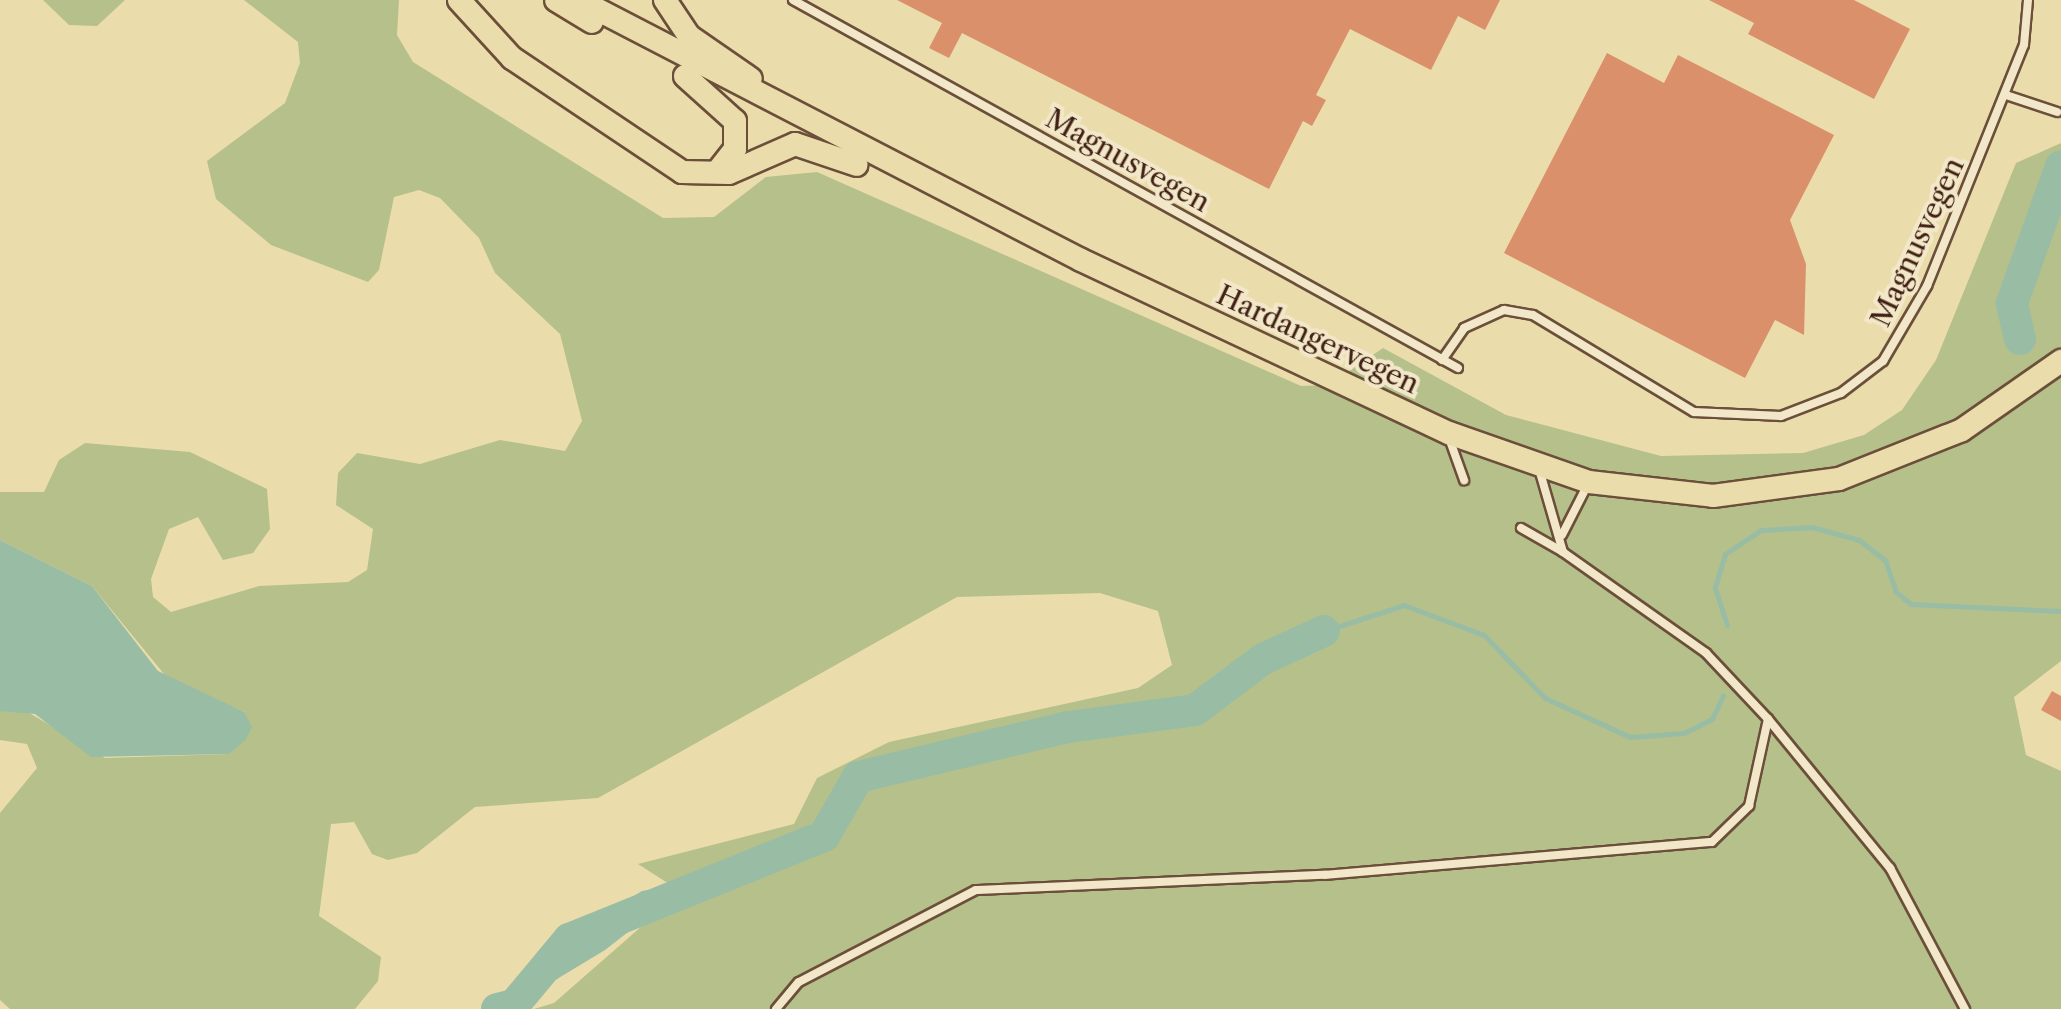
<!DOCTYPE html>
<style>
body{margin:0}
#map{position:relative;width:2061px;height:1009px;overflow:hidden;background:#ebdcac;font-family:"Libre Caslon Text",serif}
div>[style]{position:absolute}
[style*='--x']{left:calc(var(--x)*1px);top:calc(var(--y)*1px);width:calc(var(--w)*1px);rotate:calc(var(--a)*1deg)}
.green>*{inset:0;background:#b6c08a}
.water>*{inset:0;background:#99bca5}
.stream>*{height:5px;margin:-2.5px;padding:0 2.5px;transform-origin:2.5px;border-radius:2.5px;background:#99bca5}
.river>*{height:32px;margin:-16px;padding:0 16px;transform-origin:16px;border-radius:16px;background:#99bca5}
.building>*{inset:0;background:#da916b}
.roads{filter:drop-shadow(2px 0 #6b4f3a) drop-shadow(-2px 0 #6b4f3a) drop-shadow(0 2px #6b4f3a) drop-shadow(0 -2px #6b4f3a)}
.service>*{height:8px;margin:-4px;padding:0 4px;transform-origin:4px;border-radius:4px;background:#f2e8c9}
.primary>*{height:22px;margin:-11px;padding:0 11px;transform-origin:11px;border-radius:11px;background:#ebdcac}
span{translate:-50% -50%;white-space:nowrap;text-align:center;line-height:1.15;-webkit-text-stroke:8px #f2e8c9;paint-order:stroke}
.street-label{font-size:28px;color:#402014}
</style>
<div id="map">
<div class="green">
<div style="clip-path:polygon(43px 0,125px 0,97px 26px,69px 25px)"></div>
<div style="clip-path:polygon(244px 0,399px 0,397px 35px,413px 62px,663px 218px,714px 217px,766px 177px,817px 172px,1301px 386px,1329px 385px,1383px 348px,1506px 415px,1661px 456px,1803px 453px,1864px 435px,1902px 410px,1936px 360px,2016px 163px,2061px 143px,2061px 661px,2014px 697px,2026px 755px,2061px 771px,2061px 1009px,534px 1009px,554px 1003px,690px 884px,666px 882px,638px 864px,794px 824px,817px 778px,889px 742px,1138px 688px,1172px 665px,1158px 611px,1100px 593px,957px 597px,598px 798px,475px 807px,417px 853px,388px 860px,372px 854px,354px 822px,331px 824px,319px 916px,381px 957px,378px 981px,355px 1009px,10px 1009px,0 1000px,0 813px,37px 768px,27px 744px,0 740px,0 711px,21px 708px,105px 758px,229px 754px,244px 712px,168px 679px,92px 586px,0 540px,0 492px,44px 492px,59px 460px,85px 443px,190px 452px,267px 489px,270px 529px,253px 553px,223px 560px,198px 517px,169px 529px,151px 579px,153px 597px,171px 612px,259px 586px,348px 582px,367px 570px,373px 529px,336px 505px,338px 473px,357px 453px,420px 464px,500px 440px,565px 451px,582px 421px,560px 334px,495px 273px,479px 238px,440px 198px,419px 190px,394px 197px,379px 270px,368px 282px,271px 245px,216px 199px,207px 161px,285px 103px,300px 63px,298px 42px)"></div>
</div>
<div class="water">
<div style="clip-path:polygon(0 540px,92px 586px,158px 671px,244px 712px,252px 727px,246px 739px,229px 754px,91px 757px,35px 714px,0 711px)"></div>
<div style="clip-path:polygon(691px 883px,605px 950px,514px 1005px,547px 962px,611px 910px,642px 891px)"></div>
</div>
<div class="stream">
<div style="--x:1727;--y:625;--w:40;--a:-108"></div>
<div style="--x:1715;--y:587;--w:34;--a:-73"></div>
<div style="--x:1725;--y:554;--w:43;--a:-33.7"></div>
<div style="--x:1761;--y:530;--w:51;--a:-3.4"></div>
<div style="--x:1812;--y:527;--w:49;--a:15.5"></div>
<div style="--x:1859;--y:540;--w:33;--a:38"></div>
<div style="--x:1885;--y:560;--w:34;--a:71"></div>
<div style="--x:1896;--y:592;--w:19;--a:39"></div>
<div style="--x:1911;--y:604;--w:150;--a:2.7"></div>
<div style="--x:1324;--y:631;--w:84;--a:-18"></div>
<div style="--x:1404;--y:605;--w:85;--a:20.6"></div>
<div style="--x:1484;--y:635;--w:88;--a:45.9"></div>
<div style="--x:1545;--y:698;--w:94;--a:24.6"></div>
<div style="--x:1630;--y:737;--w:54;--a:-4.2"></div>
<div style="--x:1684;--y:733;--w:31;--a:-27"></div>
<div style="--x:1712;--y:719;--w:26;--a:-65"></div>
</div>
<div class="river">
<div style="--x:2020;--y:339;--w:37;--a:-103"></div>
<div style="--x:2012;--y:303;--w:145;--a:-70.3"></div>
<div style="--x:497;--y:1009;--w:17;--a:-13"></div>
<div style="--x:514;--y:1005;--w:86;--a:-50.2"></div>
<div style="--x:569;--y:939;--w:275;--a:-22"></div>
<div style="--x:824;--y:836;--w:68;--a:-60"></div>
<div style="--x:858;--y:777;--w:216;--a:-13.4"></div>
<div style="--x:1068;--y:727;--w:128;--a:-7.6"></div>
<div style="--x:1195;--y:710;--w:85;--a:-36.9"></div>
<div style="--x:1263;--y:659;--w:67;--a:-24.7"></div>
</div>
<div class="building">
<div style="clip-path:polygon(897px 0,1500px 0,1485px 30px,1458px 16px,1431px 70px,1350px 29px,1316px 95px,1326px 100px,1312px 126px,1303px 121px,1269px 189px,962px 33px,949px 58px,929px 48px,942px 23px)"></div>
<div style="clip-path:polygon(1709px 0,1854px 0,1910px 29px,1874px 99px,1748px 34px,1754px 23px)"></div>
<div style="clip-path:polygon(1607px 53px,1664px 83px,1678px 55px,1834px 135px,1790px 220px,1806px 264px,1804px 335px,1775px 320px,1745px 378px,1504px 253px)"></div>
<div style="clip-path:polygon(2052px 691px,2061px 696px,2061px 721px,2041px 710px)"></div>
</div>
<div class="roads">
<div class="service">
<div style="--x:793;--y:0;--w:760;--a:28.96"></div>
<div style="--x:2006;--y:95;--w:54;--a:18.4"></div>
<div style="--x:1442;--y:360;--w:39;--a:-55"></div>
<div style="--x:1464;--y:328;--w:44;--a:-24.2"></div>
<div style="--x:1504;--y:310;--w:29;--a:10"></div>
<div style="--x:1533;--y:315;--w:188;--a:31.1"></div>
<div style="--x:1694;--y:412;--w:87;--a:2.6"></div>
<div style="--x:1781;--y:416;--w:64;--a:-21"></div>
<div style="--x:1841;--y:393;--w:53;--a:-37.3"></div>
<div style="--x:1883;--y:361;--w:87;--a:-59.6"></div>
<div style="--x:1927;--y:286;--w:260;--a:-68.1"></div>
<div style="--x:2024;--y:45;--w:45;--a:-84.9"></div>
<div style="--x:1449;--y:438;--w:45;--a:70.3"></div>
<div style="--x:1521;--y:528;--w:48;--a:29.7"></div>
<div style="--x:1563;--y:552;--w:86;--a:-106.1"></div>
<div style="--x:1562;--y:535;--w:55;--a:-63"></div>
<div style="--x:1768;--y:719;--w:193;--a:50.7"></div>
<div style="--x:1890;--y:868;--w:160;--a:62"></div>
<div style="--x:776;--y:1009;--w:35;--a:-50"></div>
<div style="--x:799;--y:982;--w:199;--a:-27.5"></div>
<div style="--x:976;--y:890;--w:349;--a:-2.5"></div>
<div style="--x:1325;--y:875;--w:388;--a:-4.9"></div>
<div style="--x:1712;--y:842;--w:52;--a:-44.2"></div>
<div style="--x:1749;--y:806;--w:89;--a:-77.7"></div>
<div style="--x:1768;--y:719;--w:91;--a:-133.2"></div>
<div style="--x:1706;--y:653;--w:175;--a:-144.8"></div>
</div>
<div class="primary">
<div style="--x:459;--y:0;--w:79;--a:47.6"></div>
<div style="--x:512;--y:58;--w:205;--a:33.8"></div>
<div style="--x:682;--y:172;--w:47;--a:1.2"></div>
<div style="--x:729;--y:173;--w:72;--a:-23.7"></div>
<div style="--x:795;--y:144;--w:65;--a:18.7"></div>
<div style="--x:556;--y:0;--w:42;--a:31.4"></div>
<div style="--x:579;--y:0;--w:565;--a:27.38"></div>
<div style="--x:1081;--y:260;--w:407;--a:25.2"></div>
<div style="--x:1449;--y:433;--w:148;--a:19.3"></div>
<div style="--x:1589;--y:482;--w:125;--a:6.4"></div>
<div style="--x:1713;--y:496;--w:127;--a:-7.7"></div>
<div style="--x:1839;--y:479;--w:132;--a:-21.7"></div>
<div style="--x:1962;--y:430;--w:121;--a:-34.9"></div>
<div style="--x:665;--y:0;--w:43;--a:56.3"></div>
<div style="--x:689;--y:36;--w:75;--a:34.7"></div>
<div style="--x:685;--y:76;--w:67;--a:42"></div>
<div style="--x:735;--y:121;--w:28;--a:90"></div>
<div style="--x:735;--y:149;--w:29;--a:128"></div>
</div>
</div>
<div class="street-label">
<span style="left:1128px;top:160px;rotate:29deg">Magnusvegen</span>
<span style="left:1917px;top:242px;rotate:-65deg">Magnusvegen</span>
<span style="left:1318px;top:339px;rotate:25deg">Hardangervegen</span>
</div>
</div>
